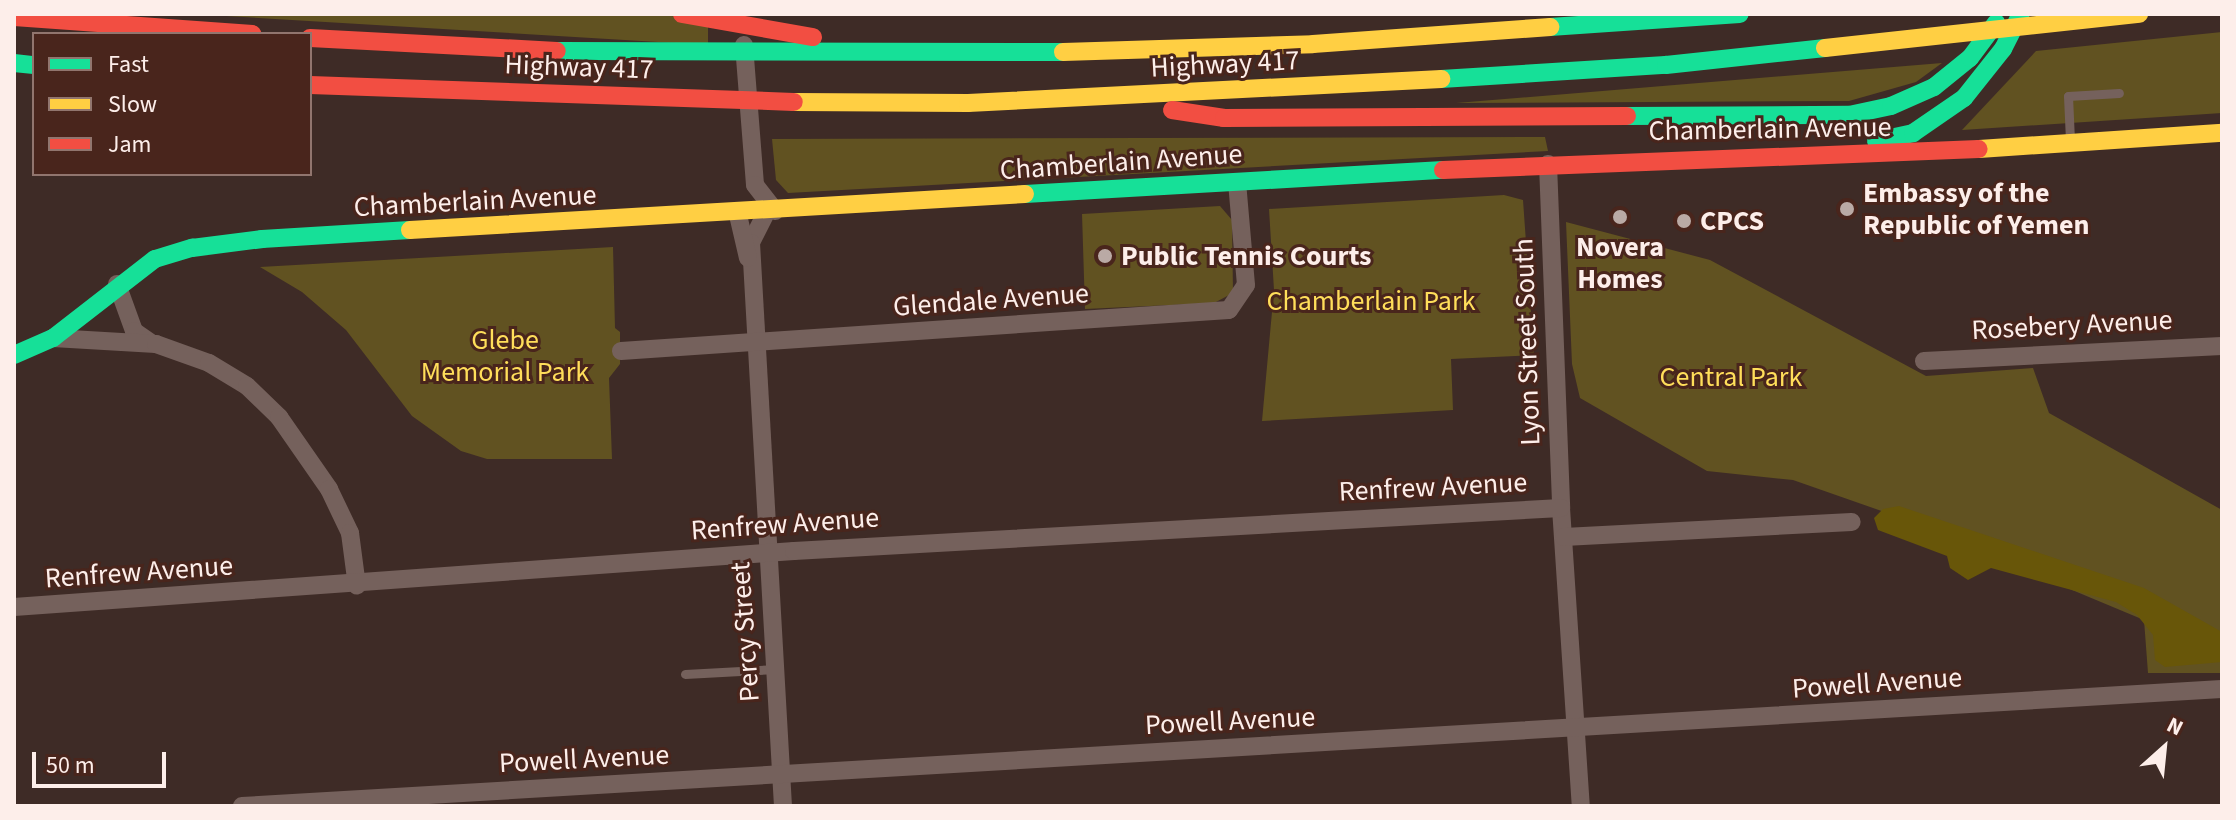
<!DOCTYPE html>
<style>
body{margin:0}
#map{position:relative;width:2236px;height:820px;overflow:hidden;background:#3e2b26;font-family:"Source Sans 3",sans-serif}
div>[style]{position:absolute}
[style*='--x']{left:calc(var(--x)*1px);top:calc(var(--y)*1px);width:calc(var(--w)*1px);rotate:calc(var(--a)*1deg)}
.green>*{inset:0;background:#615221}
.forest>*{inset:0;background:#685609}
.lane>*{height:9px;margin:-4.5px;padding:0 4.5px;transform-origin:4.5px;border-radius:4.5px;background:#75615c}
.street>*{height:18px;margin:-9px;padding:0 9px;transform-origin:9px;border-radius:9px;background:#75615c}
.fast>*{height:18px;margin:-9px;padding:0 9px;transform-origin:9px;border-radius:9px;background:#16e098}
.slow>*{height:18px;margin:-9px;padding:0 9px;transform-origin:9px;border-radius:9px;background:#ffcf43}
.jam>*{height:18px;margin:-9px;padding:0 9px;transform-origin:9px;border-radius:9px;background:#f24e42}
.dots>*{width:22px;height:22px;translate:-50% -50%;box-sizing:border-box;border:4px solid #49251c;border-radius:50%}
span{translate:-50% -50%;white-space:nowrap;text-align:center;line-height:1.15;-webkit-text-stroke:6px #49251c;paint-order:stroke}
.street-label{font-size:28px;color:#fdeeea}
.poi-label{font-size:28px;color:#fdeeea;font-weight:700}
.left{translate:0 -50%;text-align:left}
.park-label{font-size:28px;color:#ffde5a}
.frame{position:absolute;inset:0;border:16px solid #fdeeea;pointer-events:none}
.legend{position:absolute;left:32px;top:32px;width:280px;height:144px;box-sizing:border-box;background:#49251c;border:2px solid #91756e;margin:0;padding:10px 14px;list-style:none;font-size:24px;color:#fdeeea}
.legend li{display:flex;align-items:center;gap:16px;height:40px}
.legend b{width:40px;border:2px solid #91756e}
.north{position:absolute;left:2124px;top:708px;width:80px;height:80px;-webkit-text-stroke:6px #49251c;paint-order:stroke;rotate:27deg;font-size:22px;font-weight:700;line-height:32px;text-align:center;color:#fdeeea}
.north::after{content:'';display:block;margin:auto;width:28px;height:36px;background:#fdeeea;clip-path:polygon(50% 0,100% 100%,50% 72%,0 100%)}
.scale{position:absolute;left:32px;top:752px;width:134px;height:36px;box-sizing:border-box;border:4px solid #fdeeea;border-top:0;padding-left:10px;font-size:24px;line-height:28px;white-space:nowrap;color:#fdeeea;-webkit-text-stroke:6px #49251c;paint-order:stroke}
</style>
<div id="map">
<div class="green">
<div style="clip-path:polygon(192px 14px,665px 14px,708px 25px,708px 45px)"></div>
<div style="clip-path:polygon(2222px 32px,2222px 113px,1962px 130px,2036px 51px)"></div>
<div style="clip-path:polygon(1942px 63px,1916px 82px,1849px 101px,1456px 103px)"></div>
<div style="clip-path:polygon(1545px 137px,1548px 151px,788px 193px,776px 180px,772px 139px)"></div>
<div style="clip-path:polygon(1504px 195px,1523px 200px,1534px 355px,1451px 359px,1453px 410px,1262px 421px,1274px 290px,1269px 209px)"></div>
<div style="clip-path:polygon(1220px 206px,1232px 220px,1233px 293px,1214px 303px,1085px 309px,1082px 214px)"></div>
<div style="clip-path:polygon(1566px 222px,1710px 260px,1926px 376px,2033px 368px,2049px 413px,2222px 510px,2222px 673px,2148px 673px,2144px 620px,1893px 515px,1793px 480px,1707px 471px,1580px 398px,1572px 364px)"></div>
<div style="clip-path:polygon(613px 247px,615px 328px,620px 332px,620px 364px,609px 378px,612px 459px,487px 459px,461px 451px,412px 416px,346px 330px,302px 292px,260px 267px)"></div>
</div>
<div class="forest">
<div style="clip-path:polygon(1899px 506px,2144px 588px,2222px 632px,2222px 662px,2165px 667px,2155px 660px,2153px 635px,2137px 615px,2116px 602px,1991px 568px,1968px 580px,1950px 568px,1947px 556px,1878px 530px,1874px 518px,1883px 509px)"></div>
</div>
<div class="lane">
<div style="--x:2070;--y:140;--w:44;--a:-92.6"></div>
<div style="--x:2068;--y:96;--w:51;--a:-3.4"></div>
<div style="--x:685;--y:674;--w:92;--a:-3.1"></div>
</div>
<div class="street">
<div style="--x:744;--y:45;--w:140;--a:85.5"></div>
<div style="--x:755;--y:185;--w:33;--a:52"></div>
<div style="--x:1548;--y:164;--w:344;--a:87.8"></div>
<div style="--x:1561;--y:508;--w:299;--a:86.2"></div>
<div style="--x:766;--y:213;--w:34;--a:117"></div>
<div style="--x:751;--y:243;--w:564;--a:86.75"></div>
<div style="--x:738;--y:215;--w:44;--a:76.9"></div>
<div style="--x:117;--y:284;--w:50;--a:70.1"></div>
<div style="--x:134;--y:331;--w:19;--a:35"></div>
<div style="--x:53;--y:338;--w:103;--a:3.3"></div>
<div style="--x:156;--y:344;--w:56;--a:19.7"></div>
<div style="--x:209;--y:363;--w:44;--a:31.2"></div>
<div style="--x:247;--y:386;--w:45;--a:44.1"></div>
<div style="--x:279;--y:417;--w:88;--a:55.2"></div>
<div style="--x:329;--y:489;--w:49;--a:64.5"></div>
<div style="--x:350;--y:533;--w:53;--a:82.5"></div>
<div style="--x:621;--y:351;--w:609;--a:-3.86"></div>
<div style="--x:1229;--y:310;--w:30;--a:-56"></div>
<div style="--x:1246;--y:285;--w:103;--a:-95"></div>
<div style="--x:1924;--y:361;--w:298;--a:-2.9"></div>
<div style="--x:1564;--y:537;--w:288;--a:-3"></div>
<div style="--x:14;--y:607;--w:782;--a:-4.11"></div>
<div style="--x:794;--y:551;--w:768;--a:-3.21"></div>
<div style="--x:242;--y:806;--w:1983;--a:-3.38"></div>
</div>
<div class="fast">
<div style="--x:1550;--y:27;--w:190;--a:-3.9"></div>
<div style="--x:557;--y:51;--w:506;--a:0.11"></div>
<div style="--x:14;--y:63;--w:20;--a:6"></div>
<div style="--x:1441;--y:79;--w:225;--a:-3.6"></div>
<div style="--x:1666;--y:65;--w:160;--a:-6.1"></div>
<div style="--x:1627;--y:116;--w:222;--a:-0.3"></div>
<div style="--x:1849;--y:115;--w:43;--a:-12.1"></div>
<div style="--x:1891;--y:106;--w:47;--a:-23.8"></div>
<div style="--x:1934;--y:87;--w:46;--a:-38.9"></div>
<div style="--x:1970;--y:58;--w:44;--a:-53.4"></div>
<div style="--x:1876;--y:141;--w:38;--a:-12"></div>
<div style="--x:1913;--y:133;--w:62;--a:-34.5"></div>
<div style="--x:1964;--y:98;--w:63;--a:-51.5"></div>
<div style="--x:2003;--y:49;--w:39;--a:-63"></div>
<div style="--x:1025;--y:194;--w:419;--a:-3.3"></div>
<div style="--x:14;--y:355;--w:43;--a:-23.6"></div>
<div style="--x:53;--y:338;--w:129;--a:-37.8"></div>
<div style="--x:155;--y:259;--w:39;--a:-17"></div>
<div style="--x:192;--y:248;--w:71;--a:-7.3"></div>
<div style="--x:262;--y:239;--w:148;--a:-3.5"></div>
</div>
<div class="slow">
<div style="--x:1825;--y:48;--w:316;--a:-6.2"></div>
<div style="--x:1063;--y:52;--w:250;--a:-1.8"></div>
<div style="--x:1313;--y:44;--w:238;--a:-4.1"></div>
<div style="--x:794;--y:102;--w:174;--a:0.3"></div>
<div style="--x:968;--y:103;--w:474;--a:-2.9"></div>
<div style="--x:1979;--y:149;--w:244;--a:-3.8"></div>
<div style="--x:410;--y:230;--w:616;--a:-3.35"></div>
</div>
<div class="jam">
<div style="--x:682;--y:14;--w:133;--a:10"></div>
<div style="--x:14;--y:17;--w:239;--a:4.1"></div>
<div style="--x:310;--y:38;--w:247;--a:3"></div>
<div style="--x:310;--y:85;--w:484;--a:2"></div>
<div style="--x:1172;--y:110;--w:53;--a:8.7"></div>
<div style="--x:1224;--y:118;--w:403;--a:-0.3"></div>
<div style="--x:1443;--y:170;--w:536;--a:-2.24"></div>
</div>
<div class="dots">
<div style="left:1847px;top:209px;background:#baaaa5"></div>
<div style="left:1620px;top:217px;background:#baaaa5"></div>
<div style="left:1684px;top:221px;background:#baaaa5"></div>
<div style="left:1105px;top:256px;background:#baaaa5"></div>
</div>
<div class="street-label">
<span style="left:1225px;top:64px;rotate:-3deg">Highway 417</span>
<span style="left:579px;top:67px;rotate:2deg">Highway 417</span>
<span style="left:1770px;top:129px;rotate:-1deg">Chamberlain Avenue</span>
<span style="left:1121px;top:162px;rotate:-4deg">Chamberlain Avenue</span>
<span style="left:475px;top:201px;rotate:-3deg">Chamberlain Avenue</span>
<span style="left:991px;top:300px;rotate:-4deg">Glendale Avenue</span>
<span style="left:2072px;top:325px;rotate:-3deg">Rosebery Avenue</span>
<span style="left:1527px;top:342px;rotate:-92deg">Lyon Street South</span>
<span style="left:1433px;top:487px;rotate:-3deg">Renfrew Avenue</span>
<span style="left:785px;top:524px;rotate:-4deg">Renfrew Avenue</span>
<span style="left:139px;top:572px;rotate:-4deg">Renfrew Avenue</span>
<span style="left:745px;top:632px;rotate:-94deg">Percy Street</span>
<span style="left:1877px;top:683px;rotate:-4deg">Powell Avenue</span>
<span style="left:1230px;top:721px;rotate:-3deg">Powell Avenue</span>
<span style="left:584px;top:759px;rotate:-3deg">Powell Avenue</span>
</div>
<div class="poi-label">
<span class="left" style="left:1863px;top:209px">Embassy of the<br>Republic of Yemen</span>
<span class="left" style="left:1700px;top:221px">CPCS</span>
<span style="left:1620px;top:263px">Novera<br>Homes</span>
<span class="left" style="left:1121px;top:256px">Public Tennis Courts</span>
</div>
<div class="park-label">
<span style="left:1371px;top:301px">Chamberlain Park</span>
<span style="left:505px;top:356px">Glebe<br>Memorial Park</span>
<span style="left:1731px;top:377px">Central Park</span>
</div>
<div class="frame"></div>
<ul class="legend">
<li><b style="height:10px;background:#16e098"></b>Fast</li>
<li><b style="height:10px;background:#ffcf43"></b>Slow</li>
<li><b style="height:10px;background:#f24e42"></b>Jam</li>
</ul>
<div class="north">N</div>
<div class="scale">50 m</div>
</div>
